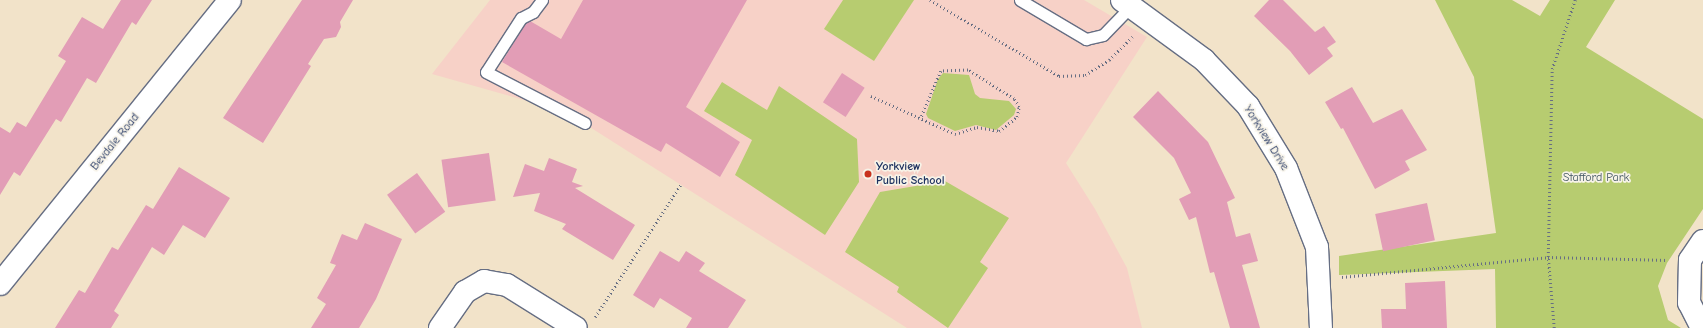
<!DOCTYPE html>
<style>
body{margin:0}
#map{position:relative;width:1703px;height:328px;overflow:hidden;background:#f2e3c9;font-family:"Comic Neue",sans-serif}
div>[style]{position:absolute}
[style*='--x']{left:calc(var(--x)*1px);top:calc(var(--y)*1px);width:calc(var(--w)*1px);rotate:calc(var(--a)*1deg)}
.built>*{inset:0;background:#f7d1c7}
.green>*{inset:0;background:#b7cc70}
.building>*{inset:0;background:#e29db6;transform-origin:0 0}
.path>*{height:2.5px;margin-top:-1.25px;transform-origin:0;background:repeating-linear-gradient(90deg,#666e83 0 1px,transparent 0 4px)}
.roads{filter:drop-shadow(1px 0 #666e83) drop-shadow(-1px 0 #666e83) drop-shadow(0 1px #666e83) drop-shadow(0 -1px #666e83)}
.lane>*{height:11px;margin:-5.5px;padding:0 5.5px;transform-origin:5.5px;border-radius:5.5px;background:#fff}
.street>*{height:22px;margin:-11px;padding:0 11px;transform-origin:11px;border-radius:11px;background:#fff}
.dots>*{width:11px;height:11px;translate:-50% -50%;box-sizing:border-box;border:2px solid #f7f3e8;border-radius:50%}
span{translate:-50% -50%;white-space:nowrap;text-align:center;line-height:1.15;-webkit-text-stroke:3.5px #f7f3e8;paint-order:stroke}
.street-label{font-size:12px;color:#1b2f5e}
.poi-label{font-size:12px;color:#1b2f5e;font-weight:700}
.left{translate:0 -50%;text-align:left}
.park-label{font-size:12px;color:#425662}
</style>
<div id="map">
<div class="built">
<div style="clip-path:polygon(490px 0,1084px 0,1147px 37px,1066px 163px,1095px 209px,1127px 268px,1142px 328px,907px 328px,566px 112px,432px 74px)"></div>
</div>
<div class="green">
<div style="clip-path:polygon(843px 0,914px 0,874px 61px,824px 29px)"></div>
<div style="clip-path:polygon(1435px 0,1512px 0,1540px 16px,1550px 0,1615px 0,1586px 47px,1703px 119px,1703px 209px,1667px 263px,1658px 286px,1668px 320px,1681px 328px,1496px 328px,1495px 269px,1339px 275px,1339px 256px,1496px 233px,1474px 77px)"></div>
<div style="clip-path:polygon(943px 73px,969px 75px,975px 94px,980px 98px,1009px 101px,1016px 109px,1014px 115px,996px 130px,976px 125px,955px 131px,928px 118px,926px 114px,938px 79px)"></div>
<div style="clip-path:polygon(722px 82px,767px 110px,779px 86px,857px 139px,859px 182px,825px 235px,735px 175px,752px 140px,704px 111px)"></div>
<div style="clip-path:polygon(945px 181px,1009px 218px,980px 262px,988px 268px,948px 328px,897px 292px,899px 287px,845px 252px,880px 192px)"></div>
</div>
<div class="building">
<div style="clip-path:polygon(121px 0,152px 0,136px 25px,132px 22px,96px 83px,87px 78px,61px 122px,56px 119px,20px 176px,14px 172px,0 195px,0 127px,10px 133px,17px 122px,26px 127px,66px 61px,58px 56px,82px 17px,103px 29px)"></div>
<div style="clip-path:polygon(302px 0,353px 0,340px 22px,341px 27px,336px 37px,324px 39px,308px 64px,311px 66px,263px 143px,223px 118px)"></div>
<div style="clip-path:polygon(583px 0,747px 0,686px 107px,740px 142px,720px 177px,666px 143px,661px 152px,502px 62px,526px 23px,530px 21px,561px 39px)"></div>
<div style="clip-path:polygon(1269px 0,1283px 0,1315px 32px,1324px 26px,1336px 42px,1327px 48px,1333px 56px,1309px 75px,1290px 51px,1254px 16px)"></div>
<div style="left:842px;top:73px;width:27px;height:35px;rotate:33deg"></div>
<div style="clip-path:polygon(1352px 87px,1373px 123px,1402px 109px,1427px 150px,1405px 161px,1410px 170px,1375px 189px,1343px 128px,1341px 129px,1325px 102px)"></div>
<div style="clip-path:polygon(1158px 91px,1208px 142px,1235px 198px,1227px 202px,1236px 237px,1250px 233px,1258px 261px,1242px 265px,1260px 328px,1230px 328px,1214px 272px,1210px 273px,1196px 217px,1189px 220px,1179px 199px,1191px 193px,1174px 158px,1133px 117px)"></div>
<div style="left:489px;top:153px;width:48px;height:48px;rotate:82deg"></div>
<div style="clip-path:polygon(549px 158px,577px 169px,572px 182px,583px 186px,575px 188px,635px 225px,613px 260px,562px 229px,566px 224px,534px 211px,540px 193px,513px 197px,525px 164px,544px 171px)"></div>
<div style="clip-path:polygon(179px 167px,230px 198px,205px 238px,183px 225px,164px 255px,152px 247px,114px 311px,119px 315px,111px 328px,55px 328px,79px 290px,85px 293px,112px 247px,118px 250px,146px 205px,153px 209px)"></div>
<div style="left:417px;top:173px;width:48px;height:37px;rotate:54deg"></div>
<div style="left:1427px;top:203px;width:38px;height:53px;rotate:78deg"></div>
<div style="clip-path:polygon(365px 223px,402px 239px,376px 299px,359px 328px,311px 328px,326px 304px,317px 298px,336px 265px,330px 263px,341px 236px,342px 234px,357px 240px)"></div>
<div style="clip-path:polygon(660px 251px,679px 262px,686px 251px,705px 263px,699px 271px,746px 300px,728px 328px,686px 328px,692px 318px,660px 298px,654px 308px,633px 295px)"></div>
<div style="clip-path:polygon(1445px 281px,1447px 328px,1382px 328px,1381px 309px,1406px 309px,1405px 283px)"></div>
</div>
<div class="path">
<div style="--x:930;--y:0;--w:150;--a:30.5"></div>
<div style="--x:1059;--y:76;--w:26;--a:-2"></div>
<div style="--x:1085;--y:75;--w:28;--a:-32"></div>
<div style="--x:1109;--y:60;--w:33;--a:-45"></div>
<div style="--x:871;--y:96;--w:92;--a:24.3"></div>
<div style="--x:955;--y:134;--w:23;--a:-18"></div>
<div style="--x:977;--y:127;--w:22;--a:10"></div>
<div style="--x:999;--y:131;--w:23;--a:-38"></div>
<div style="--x:1017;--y:117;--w:10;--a:-79"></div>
<div style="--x:1019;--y:107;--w:9;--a:-122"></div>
<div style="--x:1014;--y:99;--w:54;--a:-147.8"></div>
<div style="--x:968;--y:70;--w:27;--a:178"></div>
<div style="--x:941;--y:71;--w:51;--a:113.1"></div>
<div style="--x:1342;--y:277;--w:207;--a:-5.5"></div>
<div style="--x:1548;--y:257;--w:120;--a:1.4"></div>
<div style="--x:595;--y:317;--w:158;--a:-57.1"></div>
<div style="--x:1554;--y:328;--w:71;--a:-94.8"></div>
<div style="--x:1548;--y:257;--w:188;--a:-88.8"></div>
<div style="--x:1552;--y:69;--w:73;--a:-71.6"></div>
</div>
<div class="roads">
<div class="lane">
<div style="--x:542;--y:0;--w:15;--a:127"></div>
<div style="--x:533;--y:12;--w:13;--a:153"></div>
<div style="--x:521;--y:18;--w:64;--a:122.9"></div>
<div style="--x:486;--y:72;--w:111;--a:27.3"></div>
<div style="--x:1020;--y:0;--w:77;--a:30.6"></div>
<div style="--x:1086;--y:39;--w:17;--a:-13"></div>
<div style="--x:1103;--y:35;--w:40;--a:-46"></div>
</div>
<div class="street">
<div style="--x:1122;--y:0;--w:102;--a:36.2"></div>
<div style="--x:1204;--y:60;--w:64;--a:46.3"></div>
<div style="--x:1248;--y:106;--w:73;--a:58.5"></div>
<div style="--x:1286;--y:168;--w:85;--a:68.6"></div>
<div style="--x:1317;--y:247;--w:81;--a:87.2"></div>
<div style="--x:0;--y:284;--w:365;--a:-51"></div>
<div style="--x:440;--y:328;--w:44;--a:-55.2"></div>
<div style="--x:465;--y:292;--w:22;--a:-30"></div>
<div style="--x:484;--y:281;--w:23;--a:10"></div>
<div style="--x:507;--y:285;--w:81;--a:31.9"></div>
<div style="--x:1702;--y:328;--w:28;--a:-117"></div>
<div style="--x:1689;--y:303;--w:43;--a:-88.7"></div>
<div style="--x:1690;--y:260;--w:23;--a:-56"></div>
</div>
</div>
<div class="dots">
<div style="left:868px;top:174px;background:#c8321e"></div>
</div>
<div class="street-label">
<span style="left:1266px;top:138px;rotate:58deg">Yorkview Drive</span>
<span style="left:115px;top:142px;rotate:-51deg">Bevdale Road</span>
</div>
<div class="poi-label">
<span class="left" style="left:876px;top:174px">Yorkview<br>Public School</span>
</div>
<div class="park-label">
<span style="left:1596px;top:178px">Stafford Park</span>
</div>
</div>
